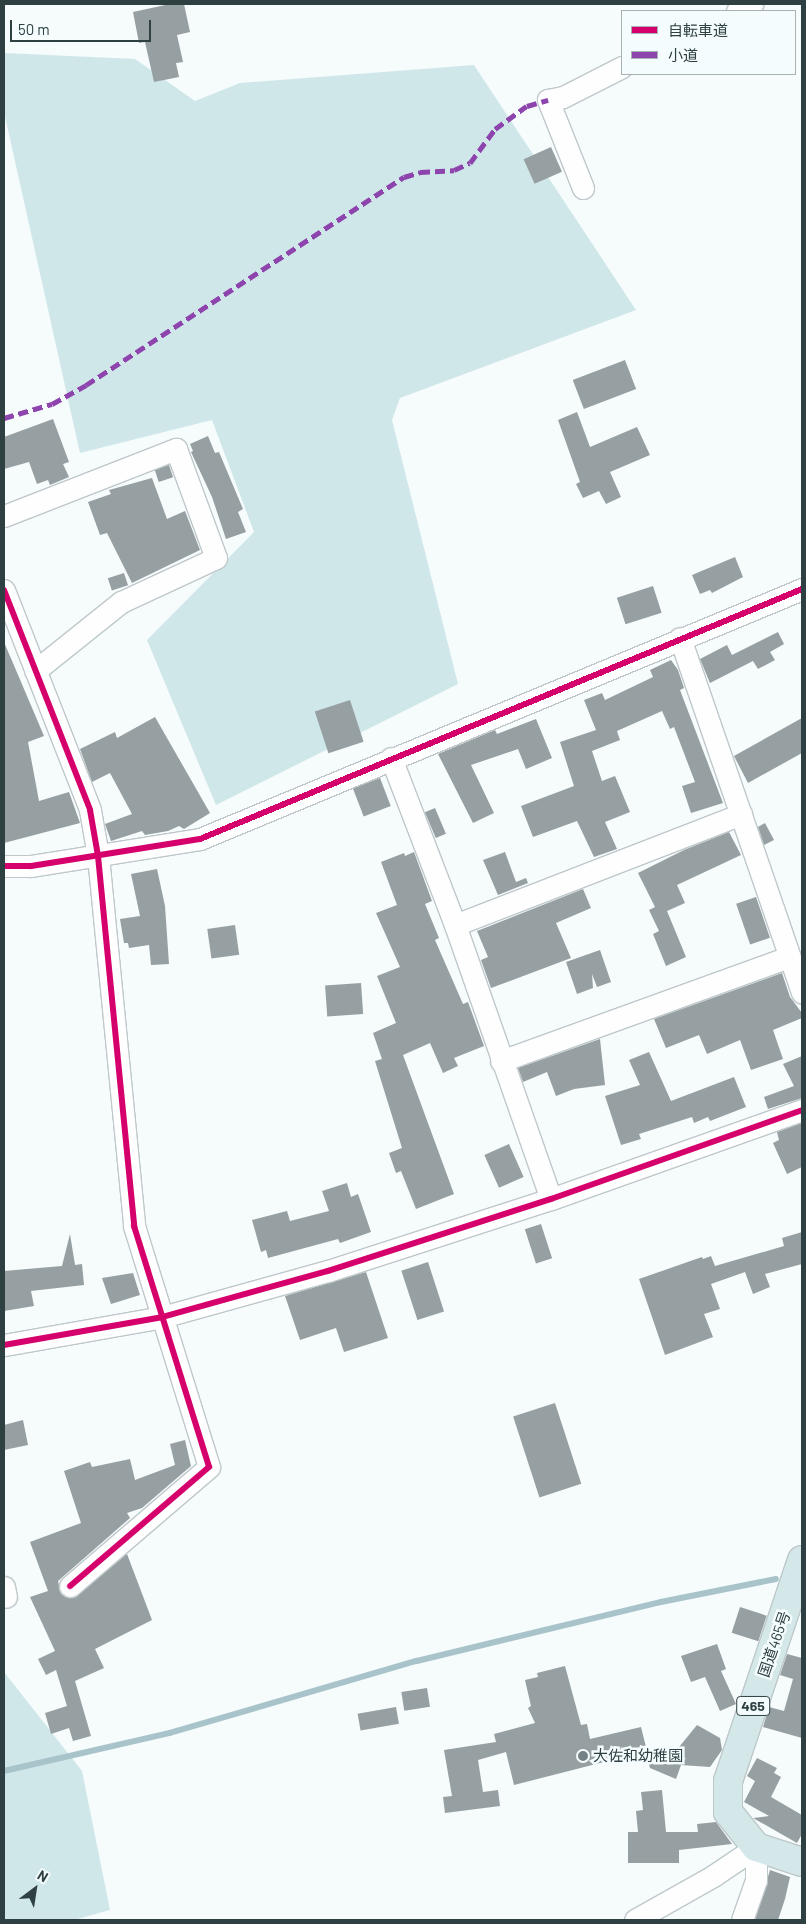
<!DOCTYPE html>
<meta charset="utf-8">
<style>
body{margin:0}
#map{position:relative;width:806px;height:1924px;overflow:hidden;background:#f6fbfc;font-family:Barlow,"Noto Sans JP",sans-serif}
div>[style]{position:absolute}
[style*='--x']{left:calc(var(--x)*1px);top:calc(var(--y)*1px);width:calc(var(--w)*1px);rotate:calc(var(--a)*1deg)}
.green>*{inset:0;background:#d0e7ea}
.stream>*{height:5.5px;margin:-2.75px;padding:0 2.75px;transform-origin:2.75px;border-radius:2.75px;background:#a8c4ca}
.building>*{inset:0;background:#969fa1;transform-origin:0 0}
.roads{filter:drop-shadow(1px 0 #bec8ca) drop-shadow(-1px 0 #bec8ca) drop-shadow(0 1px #bec8ca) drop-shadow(0 -1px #bec8ca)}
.street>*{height:21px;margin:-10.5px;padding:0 10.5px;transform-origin:10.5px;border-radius:10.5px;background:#fefeff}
.highway>*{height:28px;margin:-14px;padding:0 14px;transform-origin:14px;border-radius:14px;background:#d4e7e9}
.quiet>*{height:5px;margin-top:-2.5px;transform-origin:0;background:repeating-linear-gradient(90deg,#8e44ad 0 10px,transparent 0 15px)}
.cycleway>*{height:6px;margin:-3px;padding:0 3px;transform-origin:3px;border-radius:3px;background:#d6006c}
.dots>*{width:14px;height:14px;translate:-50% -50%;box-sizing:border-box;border:2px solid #f4fcfe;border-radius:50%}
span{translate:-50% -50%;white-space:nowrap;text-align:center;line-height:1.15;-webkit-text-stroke:5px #f4fcfe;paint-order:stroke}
.shield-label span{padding:1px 4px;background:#f4fcfe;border:1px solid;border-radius:4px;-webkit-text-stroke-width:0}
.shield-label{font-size:14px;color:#2f4043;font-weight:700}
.street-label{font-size:15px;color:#2f4043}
.poi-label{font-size:15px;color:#2f4043}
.left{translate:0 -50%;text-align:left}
.frame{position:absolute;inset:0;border:5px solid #2f4043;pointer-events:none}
.legend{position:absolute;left:621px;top:10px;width:175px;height:65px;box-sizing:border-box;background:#f4fcfe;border:1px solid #a5b1b3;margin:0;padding:6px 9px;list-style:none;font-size:15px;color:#2f4043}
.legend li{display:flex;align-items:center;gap:10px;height:25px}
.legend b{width:25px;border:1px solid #a5b1b3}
.north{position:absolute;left:10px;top:1864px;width:50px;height:50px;-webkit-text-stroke:4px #f4fcfe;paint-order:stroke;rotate:31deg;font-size:14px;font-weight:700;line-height:20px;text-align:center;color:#2f4043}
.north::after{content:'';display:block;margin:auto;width:18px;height:22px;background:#2f4043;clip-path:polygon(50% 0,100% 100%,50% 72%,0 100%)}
.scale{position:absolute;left:10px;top:20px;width:141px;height:22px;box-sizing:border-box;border:2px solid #2f4043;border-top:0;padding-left:6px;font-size:15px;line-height:18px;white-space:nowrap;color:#2f4043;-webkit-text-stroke:4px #f4fcfe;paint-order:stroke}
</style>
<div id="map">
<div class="green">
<div style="clip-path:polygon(4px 53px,135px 59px,195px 101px,240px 83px,474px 65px,636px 310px,400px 398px,392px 420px,458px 684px,216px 805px,147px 640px,254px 532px,212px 420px,80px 453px,4px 112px)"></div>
<div style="clip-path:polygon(4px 1672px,82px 1771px,110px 1910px,74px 1920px,4px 1920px)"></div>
</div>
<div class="stream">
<div style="--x:4;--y:1771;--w:170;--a:-12.9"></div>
<div style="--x:170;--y:1733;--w:257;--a:-16.3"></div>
<div style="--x:417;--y:1661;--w:251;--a:-13.6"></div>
<div style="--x:661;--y:1602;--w:117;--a:-11.3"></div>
</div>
<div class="building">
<div style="clip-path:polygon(170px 4px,184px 4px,190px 32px,177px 35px,183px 62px,176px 63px,179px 77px,154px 82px,145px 42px,139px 43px,133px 12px)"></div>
<div style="left:551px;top:147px;width:27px;height:30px;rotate:66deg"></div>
<div style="left:625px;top:360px;width:31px;height:56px;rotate:69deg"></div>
<div style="clip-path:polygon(577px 412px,590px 447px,637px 427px,650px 455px,610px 472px,621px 497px,606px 504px,599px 491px,583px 498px,576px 484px,580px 482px,558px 420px)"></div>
<div style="clip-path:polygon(53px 419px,69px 462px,63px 464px,69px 477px,50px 485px,48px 480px,37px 484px,29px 462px,4px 469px,4px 437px)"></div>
<div style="clip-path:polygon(208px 436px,215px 453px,219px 452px,243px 509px,238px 512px,246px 532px,226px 539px,212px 497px,191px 452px,193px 451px,190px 444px)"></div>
<div style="left:169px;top:465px;width:13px;height:15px;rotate:72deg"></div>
<div style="clip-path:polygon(152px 478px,167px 519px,185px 511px,200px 550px,132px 583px,107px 533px,100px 535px,88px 502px,111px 494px,109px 490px)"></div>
<div style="clip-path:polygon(735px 557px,743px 577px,712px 593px,710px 590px,700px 594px,692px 575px)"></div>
<div style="left:124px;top:573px;width:13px;height:17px;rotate:72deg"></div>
<div style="left:653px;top:586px;width:28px;height:38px;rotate:72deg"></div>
<div style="clip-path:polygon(778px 632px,784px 644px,770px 652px,775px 660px,758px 669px,753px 661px,710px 683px,700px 659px,727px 645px,732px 655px)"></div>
<div style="clip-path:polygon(4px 642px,44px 736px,28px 742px,39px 801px,69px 792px,80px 823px,4px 843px)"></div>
<div style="clip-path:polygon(671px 660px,678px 670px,684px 688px,680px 690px,723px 803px,691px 813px,682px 786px,695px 782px,674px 727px,670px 729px,662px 711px,617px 731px,620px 740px,592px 751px,602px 781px,615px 776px,630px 812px,605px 822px,617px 849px,594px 857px,577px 821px,533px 837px,521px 806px,574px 786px,560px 742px,596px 730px,584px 700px,602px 693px,605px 700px,653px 677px,650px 670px)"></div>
<div style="left:350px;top:700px;width:44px;height:37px;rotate:72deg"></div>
<div style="clip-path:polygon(155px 717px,210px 813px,184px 829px,179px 826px,168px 831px,145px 835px,142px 831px,111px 841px,105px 824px,132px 814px,110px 773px,92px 782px,80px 749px,115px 732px,117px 738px)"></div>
<div style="clip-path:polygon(802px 718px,802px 753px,748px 783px,734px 756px)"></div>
<div style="clip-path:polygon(536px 719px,552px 758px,526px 769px,518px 749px,471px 765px,494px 813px,473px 823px,438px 754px,495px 730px,497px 734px)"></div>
<div style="left:380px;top:778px;width:30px;height:29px;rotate:69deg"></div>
<div style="left:435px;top:808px;width:28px;height:11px;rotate:67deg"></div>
<div style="clip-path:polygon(765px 823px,774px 840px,764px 845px,758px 827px)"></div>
<div style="clip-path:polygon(729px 832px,741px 855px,677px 885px,685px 903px,667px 911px,686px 957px,666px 966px,653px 934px,659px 931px,649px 910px,655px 907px,638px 873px,684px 850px)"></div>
<div style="clip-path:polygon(414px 852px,432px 901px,425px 904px,439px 938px,435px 940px,463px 1004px,468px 1002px,484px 1046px,454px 1058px,458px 1066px,443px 1073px,430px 1043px,403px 1055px,454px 1194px,416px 1209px,401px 1171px,396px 1173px,389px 1153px,402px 1148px,375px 1061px,382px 1059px,373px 1033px,396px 1023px,377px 976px,400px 967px,376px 913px,397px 905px,381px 862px,404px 853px,405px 856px)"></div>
<div style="clip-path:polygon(505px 852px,516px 882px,526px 878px,528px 883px,498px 895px,483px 860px)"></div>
<div style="clip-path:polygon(157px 869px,165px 906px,169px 964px,151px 965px,149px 945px,129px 948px,128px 943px,124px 943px,120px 919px,140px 916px,131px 874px)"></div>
<div style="clip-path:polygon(583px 889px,591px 908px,556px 923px,571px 958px,491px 988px,481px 960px,488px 957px,477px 931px)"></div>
<div style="left:756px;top:897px;width:43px;height:21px;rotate:71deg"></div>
<div style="left:235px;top:925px;width:30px;height:28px;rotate:82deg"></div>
<div style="clip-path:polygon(600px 950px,611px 982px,597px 987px,592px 974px,593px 988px,577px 994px,566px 962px)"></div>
<div style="clip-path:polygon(782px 973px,790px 997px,802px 1013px,802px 1018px,773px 1030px,783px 1059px,751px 1070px,740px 1040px,707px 1054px,699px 1035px,666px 1048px,654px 1019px)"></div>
<div style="left:361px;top:983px;width:31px;height:36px;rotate:86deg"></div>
<div style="clip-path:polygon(600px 1039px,605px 1085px,574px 1089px,556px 1096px,547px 1072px,523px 1082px,518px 1068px)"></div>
<div style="clip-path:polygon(649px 1052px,671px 1101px,734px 1077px,746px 1107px,710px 1121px,708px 1117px,694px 1123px,692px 1117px,639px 1134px,641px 1139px,621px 1145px,605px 1096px,640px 1085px,629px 1060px)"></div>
<div style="clip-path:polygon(802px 1056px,802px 1098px,768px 1109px,764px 1097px,794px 1086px,783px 1064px)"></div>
<div style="clip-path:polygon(802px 1123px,802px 1167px,787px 1174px,773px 1143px,779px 1140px,777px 1132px)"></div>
<div style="left:509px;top:1144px;width:36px;height:27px;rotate:66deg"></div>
<div style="clip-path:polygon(347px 1183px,351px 1197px,358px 1194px,371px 1232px,340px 1243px,338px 1239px,268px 1258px,266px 1250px,261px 1252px,252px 1220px,287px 1211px,290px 1221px,329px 1211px,322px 1191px)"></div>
<div style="left:541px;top:1224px;width:36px;height:17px;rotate:72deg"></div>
<div style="clip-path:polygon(802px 1232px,802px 1264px,765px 1274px,770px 1287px,753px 1294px,745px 1272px,711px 1284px,720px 1309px,704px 1314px,713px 1337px,665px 1355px,639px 1279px,702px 1257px,703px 1259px,711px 1256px,715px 1266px,784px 1246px,782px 1238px)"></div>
<div style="clip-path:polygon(70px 1234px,75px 1265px,82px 1264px,84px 1285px,31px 1291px,34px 1306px,4px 1311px,4px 1271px,62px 1266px)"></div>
<div style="left:428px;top:1262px;width:52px;height:28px;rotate:72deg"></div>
<div style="clip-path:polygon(366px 1272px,388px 1338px,344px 1352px,336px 1328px,300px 1340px,285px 1296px)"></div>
<div style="clip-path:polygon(133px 1273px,140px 1295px,111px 1304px,102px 1278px)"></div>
<div style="left:555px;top:1403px;width:85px;height:44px;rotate:72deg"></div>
<div style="clip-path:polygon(23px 1420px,28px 1445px,4px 1450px,4px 1425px)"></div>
<div style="clip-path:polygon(185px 1440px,191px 1466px,142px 1508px,127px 1513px,130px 1518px,58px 1581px,61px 1594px,73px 1598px,127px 1554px,152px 1620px,95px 1649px,104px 1668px,75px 1681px,91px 1736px,73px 1741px,69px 1728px,51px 1734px,45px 1713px,67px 1706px,56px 1670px,46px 1675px,38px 1659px,55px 1651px,30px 1597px,48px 1591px,30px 1542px,81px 1523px,64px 1471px,90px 1462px,92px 1467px,130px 1459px,135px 1480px,175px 1465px,170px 1444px)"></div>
<div style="left:740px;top:1607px;width:28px;height:27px;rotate:18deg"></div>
<div style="clip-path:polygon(717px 1644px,726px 1669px,721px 1671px,736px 1704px,720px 1711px,705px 1677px,691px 1682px,681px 1656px)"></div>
<div style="clip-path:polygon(787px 1654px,802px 1658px,802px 1738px,763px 1727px,769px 1707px,784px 1711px,793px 1679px,780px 1675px)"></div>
<div style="clip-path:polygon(565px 1666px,581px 1725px,587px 1724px,590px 1739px,641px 1727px,647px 1751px,514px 1785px,506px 1752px,478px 1760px,483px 1792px,498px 1790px,500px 1806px,445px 1813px,443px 1797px,452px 1796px,444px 1750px,496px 1742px,494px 1734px,535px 1723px,528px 1708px,531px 1706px,525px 1680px,538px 1677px,537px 1673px)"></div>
<div style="left:427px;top:1688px;width:19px;height:26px;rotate:81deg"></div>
<div style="left:396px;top:1707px;width:17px;height:39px;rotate:80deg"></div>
<div style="clip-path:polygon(697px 1725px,720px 1738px,722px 1750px,710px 1767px,681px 1765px,676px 1779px,650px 1768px,646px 1755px,671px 1749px,671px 1757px)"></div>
<div style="clip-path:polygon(757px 1758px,777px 1768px,774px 1773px,781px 1777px,771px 1797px,802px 1815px,802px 1834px,797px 1843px,753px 1818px,769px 1816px,744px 1802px,755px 1781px,747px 1776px)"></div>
<div style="clip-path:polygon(662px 1790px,666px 1832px,698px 1832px,697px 1824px,716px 1822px,732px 1844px,679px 1850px,679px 1863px,628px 1863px,628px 1832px,638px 1832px,636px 1811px,643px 1810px,641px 1792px)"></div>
<div style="clip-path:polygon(770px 1870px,790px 1877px,785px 1899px,778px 1920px,755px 1920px)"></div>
</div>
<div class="roads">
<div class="street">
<div style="--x:737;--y:11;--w:17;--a:-25"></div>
<div style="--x:583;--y:188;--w:95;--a:-111.7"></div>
<div style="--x:548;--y:100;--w:15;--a:-11"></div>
<div style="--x:563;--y:97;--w:66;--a:-27"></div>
<div style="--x:4;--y:516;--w:185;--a:-21.3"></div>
<div style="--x:176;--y:449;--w:116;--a:69.8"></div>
<div style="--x:216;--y:558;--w:105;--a:155.1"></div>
<div style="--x:121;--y:602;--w:110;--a:141.3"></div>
<div style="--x:4;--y:590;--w:236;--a:68.6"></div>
<div style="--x:90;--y:810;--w:47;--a:80.1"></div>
<div style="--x:98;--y:856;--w:372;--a:84.4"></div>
<div style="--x:134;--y:1226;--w:252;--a:72.7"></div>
<div style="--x:209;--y:1467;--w:183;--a:139.4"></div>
<div style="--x:680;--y:638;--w:375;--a:71"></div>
<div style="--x:391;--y:758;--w:179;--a:69"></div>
<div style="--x:455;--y:925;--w:290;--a:70.7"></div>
<div style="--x:4;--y:866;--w:27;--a:0"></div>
<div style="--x:31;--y:866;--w:171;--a:-9.1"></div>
<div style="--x:200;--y:839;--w:652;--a:-22.55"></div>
<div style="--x:455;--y:925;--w:307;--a:-21.2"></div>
<div style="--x:501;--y:1061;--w:306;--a:-19.9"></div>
<div style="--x:4;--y:1345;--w:160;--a:-10"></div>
<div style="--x:162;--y:1317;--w:172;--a:-15.5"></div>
<div style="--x:328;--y:1271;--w:234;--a:-17.9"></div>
<div style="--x:551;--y:1199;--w:266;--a:-19.5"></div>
<div style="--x:4;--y:1587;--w:10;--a:79"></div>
<div style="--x:635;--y:1920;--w:90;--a:-29.4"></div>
<div style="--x:713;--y:1876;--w:52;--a:-34"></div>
<div style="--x:742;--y:1920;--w:42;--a:-70.7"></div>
<div style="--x:756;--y:1880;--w:33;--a:-90"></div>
</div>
<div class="highway">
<div style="--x:802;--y:1560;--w:233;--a:108.5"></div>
<div style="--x:728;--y:1781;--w:31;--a:90"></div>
<div style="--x:728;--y:1812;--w:45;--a:51.3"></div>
<div style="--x:756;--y:1847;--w:48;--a:18.1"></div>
</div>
</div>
<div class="quiet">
<div style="--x:4;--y:418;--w:50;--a:-16.3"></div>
<div style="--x:52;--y:404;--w:39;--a:-29"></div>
<div style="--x:86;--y:385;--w:380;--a:-33.2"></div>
<div style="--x:404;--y:177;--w:17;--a:-17"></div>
<div style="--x:420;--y:172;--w:34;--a:-3"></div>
<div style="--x:454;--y:170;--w:17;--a:-24"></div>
<div style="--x:470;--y:163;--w:42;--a:-53.7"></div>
<div style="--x:495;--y:129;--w:39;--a:-36"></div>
<div style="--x:527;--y:106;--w:22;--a:-16"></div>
</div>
<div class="cycleway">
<div style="--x:4;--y:590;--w:236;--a:68.6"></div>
<div style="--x:90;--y:810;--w:47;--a:80.1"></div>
<div style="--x:98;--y:856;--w:372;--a:84.4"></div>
<div style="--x:134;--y:1226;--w:252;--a:72.7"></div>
<div style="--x:209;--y:1467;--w:183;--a:139.4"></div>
<div style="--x:4;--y:866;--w:27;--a:0"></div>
<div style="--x:31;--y:866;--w:171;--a:-9.1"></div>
<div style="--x:200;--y:839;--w:652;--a:-22.55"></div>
<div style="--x:4;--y:1345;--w:160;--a:-10"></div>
<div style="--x:162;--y:1317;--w:172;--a:-15.5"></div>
<div style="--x:328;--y:1271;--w:234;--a:-17.9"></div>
<div style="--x:551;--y:1199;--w:266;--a:-19.5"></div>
</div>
<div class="dots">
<div style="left:583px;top:1756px;background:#758184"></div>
</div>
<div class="shield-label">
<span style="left:753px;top:1706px">465</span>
</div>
<div class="street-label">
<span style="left:774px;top:1644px;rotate:-71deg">国道465号</span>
</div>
<div class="poi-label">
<span class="left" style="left:593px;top:1756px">大佐和幼稚園</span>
</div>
<div class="frame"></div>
<ul class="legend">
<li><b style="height:6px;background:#d6006c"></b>自転車道</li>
<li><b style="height:6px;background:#8e44ad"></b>小道</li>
</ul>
<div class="north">N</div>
<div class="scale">50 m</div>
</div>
